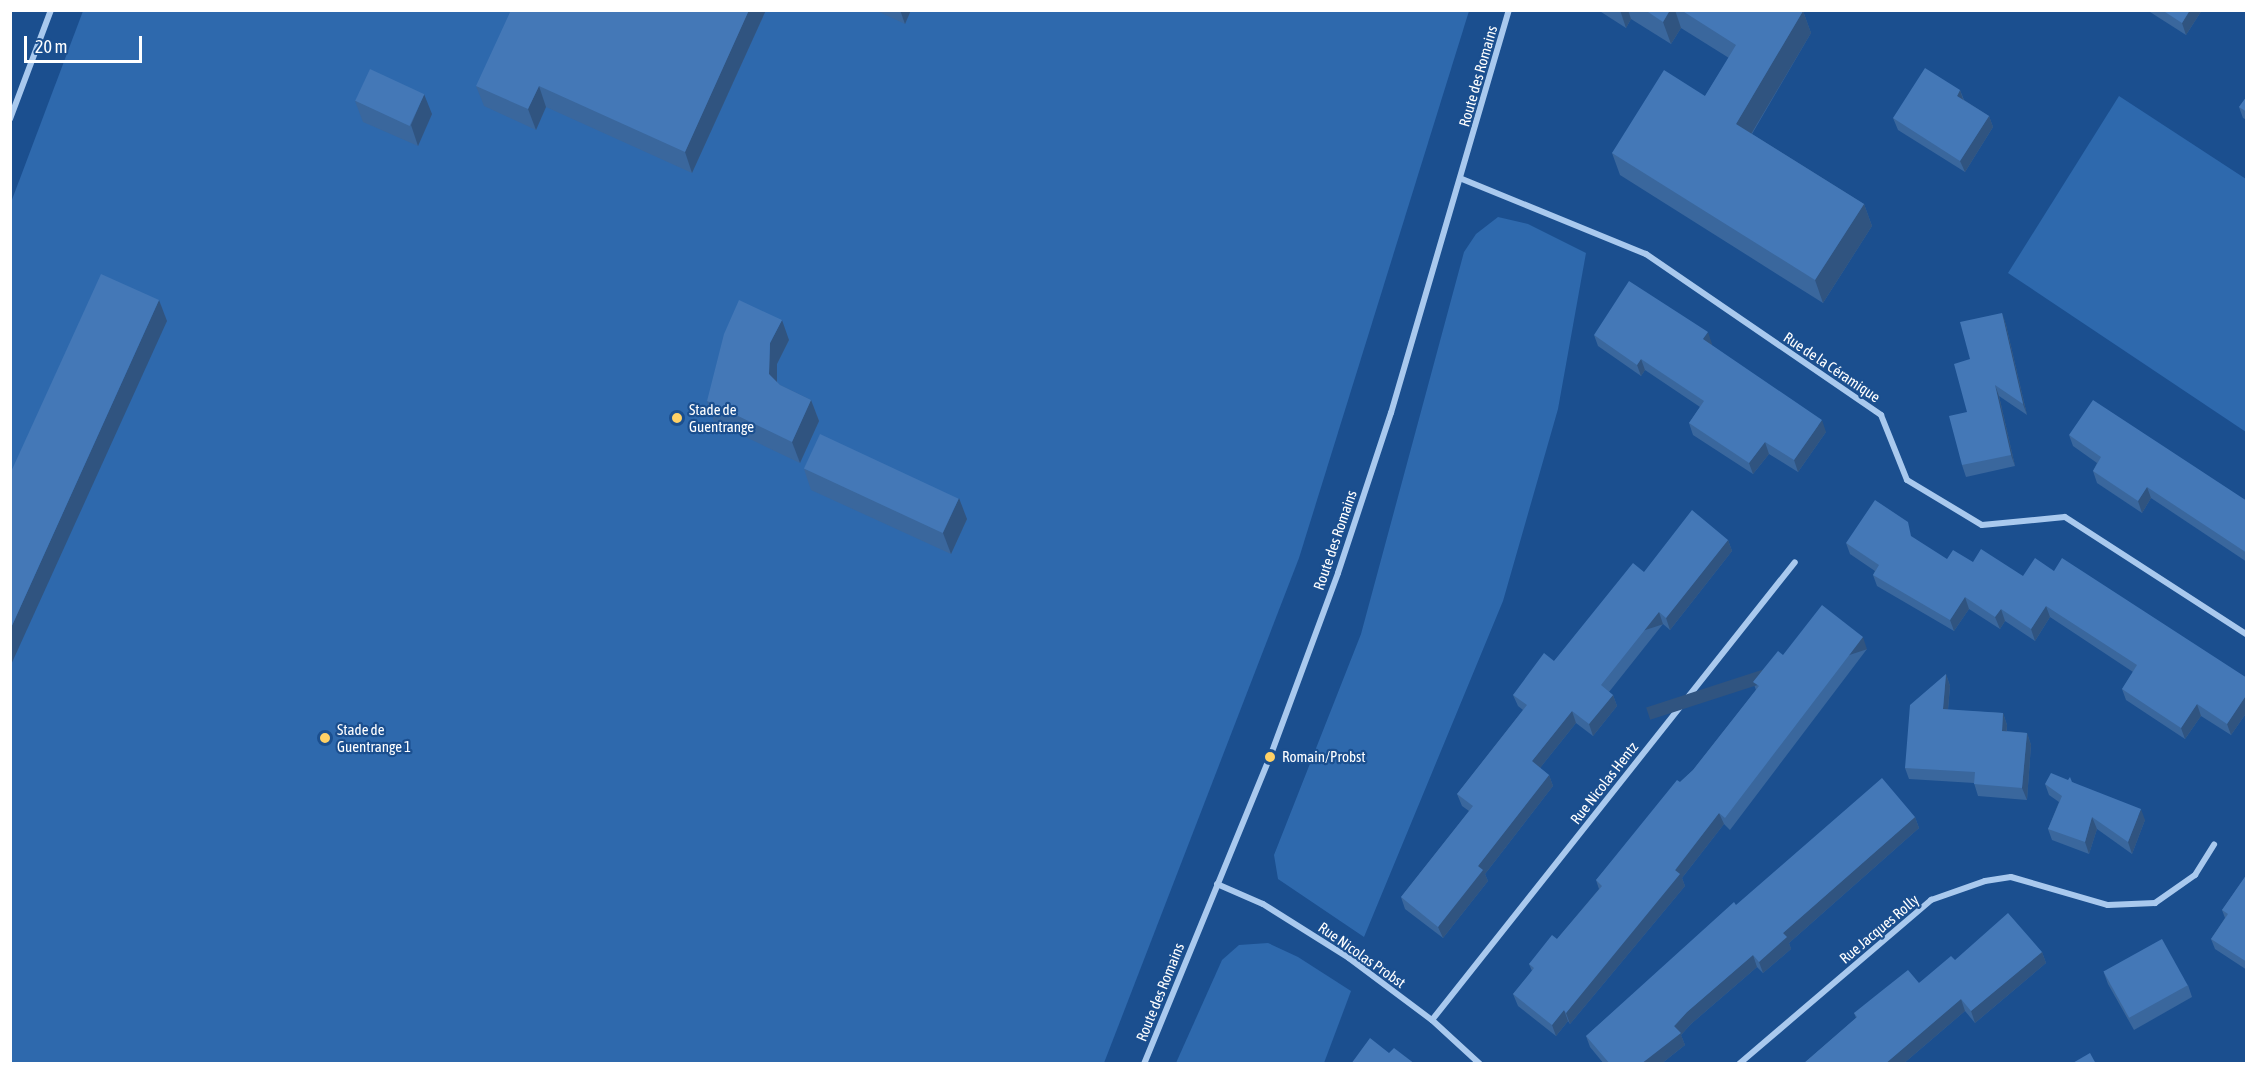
<!DOCTYPE html>
<meta charset="utf-8">
<style>
body{margin:0}
#map{position:relative;width:2257px;height:1074px;overflow:hidden;background:#1b4f8f;font-family:"Asap Condensed",sans-serif}
div>[style]{position:absolute}
[style*='--x']{left:calc(var(--x)*1px);top:calc(var(--y)*1px);width:calc(var(--w)*1px);rotate:calc(var(--a)*1deg)}
.green>*{inset:0;background:#2e69ad}
.minor>*{height:6px;margin:-3px;padding:0 3px;transform-origin:3px;border-radius:3px;background:#a9c9ee}
.wall>*{inset:0;background:#3a679d}
.shaded-wall>*{inset:0;background:#305480;transform-origin:0 0}
.building>*{inset:0;background:#4478b7;transform-origin:0 0}
.dots>*{width:16px;height:16px;translate:-50% -50%;box-sizing:border-box;border:3px solid #1b4f8f;border-radius:50%}
span{translate:-50% -50%;white-space:nowrap;text-align:center;line-height:1.15;-webkit-text-stroke:4.5px #1b4f8f;paint-order:stroke}
.street-label{font-size:15px;color:#fff}
.poi-label{font-size:15px;color:#fff}
.left{translate:0 -50%;text-align:left}
.frame{position:absolute;inset:0;border:12px solid #fff;pointer-events:none}
.scale{position:absolute;left:24px;top:36px;width:118px;height:27px;box-sizing:border-box;border:3px solid #fff;border-top:0;padding-left:8px;font-size:18px;line-height:21px;white-space:nowrap;color:#fff;-webkit-text-stroke:4px #1b4f8f;paint-order:stroke}
</style>
<div id="map">
<div class="green">
<div style="clip-path:polygon(83px 11px,1469px 11px,1299px 558px,1104px 1063px,11px 1063px,10px 205px)"></div>
<div style="clip-path:polygon(2119px 96px,2246px 179px,2246px 432px,2008px 273px)"></div>
<div style="clip-path:polygon(1498px 217px,1528px 224px,1586px 253px,1558px 409px,1503px 601px,1364px 937px,1278px 879px,1274px 855px,1361px 634px,1464px 252px,1476px 234px)"></div>
<div style="clip-path:polygon(1268px 943px,1298px 957px,1351px 991px,1324px 1063px,1176px 1063px,1222px 960px,1239px 945px)"></div>
</div>
<div class="minor">
<div style="--x:10;--y:119;--w:116;--a:-69.4"></div>
<div style="--x:1462;--y:179;--w:199;--a:22.2"></div>
<div style="--x:1646;--y:254;--w:285;--a:34.4"></div>
<div style="--x:1881;--y:415;--w:70;--a:68.2"></div>
<div style="--x:1907;--y:480;--w:87;--a:31"></div>
<div style="--x:1982;--y:525;--w:83;--a:-5.5"></div>
<div style="--x:2065;--y:517;--w:216;--a:32.9"></div>
<div style="--x:1217;--y:884;--w:50;--a:23.5"></div>
<div style="--x:1263;--y:904;--w:102;--a:32.1"></div>
<div style="--x:1349;--y:958;--w:104;--a:36.8"></div>
<div style="--x:1432;--y:1020;--w:65;--a:42.5"></div>
<div style="--x:1432;--y:1020;--w:584;--a:-51.6"></div>
<div style="--x:1144;--y:1064;--w:332;--a:-67.7"></div>
<div style="--x:1270;--y:757;--w:196;--a:-69.7"></div>
<div style="--x:1338;--y:573;--w:169;--a:-71.7"></div>
<div style="--x:1391;--y:413;--w:420;--a:-73.7"></div>
<div style="--x:1739;--y:1064;--w:253;--a:-40.5"></div>
<div style="--x:1931;--y:900;--w:57;--a:-19.4"></div>
<div style="--x:1985;--y:881;--w:26;--a:-9"></div>
<div style="--x:2011;--y:877;--w:101;--a:16.1"></div>
<div style="--x:2108;--y:905;--w:47;--a:-2.4"></div>
<div style="--x:2155;--y:903;--w:49;--a:-35"></div>
<div style="--x:2195;--y:875;--w:36;--a:-58"></div>
</div>
<div class="wall">
<div style="clip-path:polygon(766px 10px,692px 173px,546px 107px,536px 130px,484px 106px,476px 86px)"></div>
<div style="clip-path:polygon(875px 10px,911px 10px,905px 24px)"></div>
<div style="clip-path:polygon(1598px 10px,1803px 11px,1811px 33px,1752px 134px,1864px 204px,1872px 226px,1823px 303px,1620px 175px,1612px 153px,1705px 96px,1729px 58px,1681px 28px,1671px 44px,1631px 19px,1626px 28px)"></div>
<div style="clip-path:polygon(2149px 10px,2202px 10px,2186px 35px,2150px 12px)"></div>
<div style="clip-path:polygon(1960px 90px,1964px 100px,1989px 116px,1993px 127px,1965px 172px,1898px 130px,1893px 118px)"></div>
<div style="clip-path:polygon(2247px 96px,2247px 120px,2243px 118px,2239px 107px)"></div>
<div style="clip-path:polygon(355px 101px,432px 114px,418px 146px,363px 122px)"></div>
<div style="clip-path:polygon(2002px 313px,2006px 325px,2027px 415px,1999px 396px,2015px 466px,1966px 477px,1962px 465px,1967px 412px,1970px 359px)"></div>
<div style="clip-path:polygon(1594px 335px,1712px 344px,1711px 345px,1826px 432px,1798px 472px,1769px 454px,1753px 474px,1693px 435px,1689px 423px,1700px 407px,1645px 370px,1641px 376px,1598px 346px)"></div>
<div style="clip-path:polygon(789px 340px,777px 364px,777px 382px,780px 385px,811px 400px,819px 421px,800px 463px,714px 422px,707px 401px)"></div>
<div style="clip-path:polygon(2069px 435px,2247px 501px,2247px 562px,2151px 498px,2142px 513px,2097px 483px,2093px 471px,2097px 463px,2073px 446px)"></div>
<div style="clip-path:polygon(804px 469px,967px 519px,951px 554px,811px 490px)"></div>
<div style="clip-path:polygon(1728px 540px,1732px 551px,1670px 630px,1663px 624px,1609px 692px,1613px 695px,1617px 706px,1593px 736px,1576px 723px,1540px 768px,1549px 775px,1553px 786px,1485px 874px,1488px 881px,1443px 938px,1405px 909px,1401px 897px,1469px 811px,1462px 806px,1457px 794px,1523px 710px,1518px 706px,1513px 695px,1554px 661px,1644px 572px)"></div>
<div style="clip-path:polygon(1846px 543px,1947px 559px,1973px 562px,2023px 576px,2054px 571px,2247px 678px,2247px 712px,2231px 735px,2201px 716px,2185px 739px,2126px 700px,2122px 689px,2133px 672px,2050px 617px,2035px 641px,2005px 621px,2000px 629px,1969px 609px,1954px 631px,1877px 586px,1873px 575px,1875px 571px,1850px 554px)"></div>
<div style="clip-path:polygon(1867px 649px,1730px 830px,1724px 824px,1682px 878px,1685px 886px,1570px 1024px,1568px 1021px,1556px 1036px,1518px 1006px,1513px 994px,1532px 971px,1529px 964px,1557px 939px,1599px 889px,1596px 880px,1680px 782px,1693px 770px,1756px 690px,1753px 682px,1783px 655px)"></div>
<div style="clip-path:polygon(1946px 674px,1950px 686px,1948px 710px,2003px 713px,2007px 725px,2007px 731px,2027px 733px,2031px 745px,2027px 800px,1978px 796px,1974px 783px,1909px 779px,1905px 768px)"></div>
<div style="clip-path:polygon(2072px 782px,2145px 820px,2132px 854px,2097px 829px,2089px 854px,2052px 840px,2048px 829px,2059px 802px,2049px 795px,2045px 784px)"></div>
<div style="clip-path:polygon(1915px 817px,1919px 828px,1789px 943px,1791px 949px,1763px 973px,1757px 967px,1691px 1024px,1681px 1035px,1685px 1045px,1661px 1064px,1604px 1064px,1590px 1047px,1586px 1036px,1736px 905px)"></div>
<div style="clip-path:polygon(2247px 874px,2247px 970px,2215px 949px,2211px 939px,2225px 918px,2222px 910px)"></div>
<div style="clip-path:polygon(2042px 952px,2046px 963px,1975px 1023px,1965px 1011px,1903px 1064px,1803px 1064px,1856px 1018px,1854px 1013px,1919px 983px,1955px 960px)"></div>
<div style="clip-path:polygon(2104px 973px,2188px 985px,2192px 997px,2134px 1030px,2108px 984px)"></div>
</div>
<div class="shaded-wall">
<div style="clip-path:polygon(749px 10px,766px 10px,692px 173px,685px 152px)"></div>
<div style="clip-path:polygon(900px 10px,911px 10px,905px 24px)"></div>
<div style="clip-path:polygon(1620px 10px,1628px 10px,1631px 19px,1626px 28px)"></div>
<div style="clip-path:polygon(1670px 10px,1675px 10px,1681px 28px,1671px 44px,1663px 22px)"></div>
<div style="clip-path:polygon(2190px 10px,2202px 10px,2186px 35px,2182px 23px)"></div>
<div style="clip-path:polygon(1803px 11px,1811px 33px,1744px 146px,1736px 124px)"></div>
<div style="clip-path:polygon(539px 86px,546px 107px,536px 130px,528px 109px)"></div>
<div style="clip-path:polygon(1960px 90px,1964px 102px,1957px 96px)"></div>
<div style="clip-path:polygon(424px 94px,432px 114px,418px 146px,411px 125px)"></div>
<div style="clip-path:polygon(1989px 116px,1993px 127px,1965px 172px,1960px 161px)"></div>
<div style="clip-path:polygon(1864px 204px,1872px 226px,1823px 303px,1815px 280px)"></div>
<div style="clip-path:polygon(159px 300px,167px 321px,10px 667px,10px 630px)"></div>
<div style="clip-path:polygon(2002px 313px,2006px 325px,2027px 415px,2023px 404px)"></div>
<div style="clip-path:polygon(782px 320px,789px 340px,777px 364px,777px 395px,769px 374px,770px 343px)"></div>
<div style="clip-path:polygon(1708px 332px,1712px 344px,1707px 351px,1703px 339px)"></div>
<div style="clip-path:polygon(1641px 359px,1645px 370px,1641px 376px,1637px 365px)"></div>
<div style="clip-path:polygon(1995px 385px,1999px 396px,2015px 466px,2011px 455px)"></div>
<div style="clip-path:polygon(811px 400px,819px 421px,800px 463px,792px 442px)"></div>
<div style="clip-path:polygon(1822px 420px,1826px 432px,1798px 472px,1794px 460px)"></div>
<div style="clip-path:polygon(1765px 442px,1769px 454px,1753px 474px,1749px 463px)"></div>
<div style="clip-path:polygon(2147px 487px,2151px 498px,2142px 513px,2138px 501px)"></div>
<div style="clip-path:polygon(959px 498px,967px 519px,951px 554px,943px 533px)"></div>
<div style="clip-path:polygon(1728px 540px,1732px 551px,1670px 630px,1666px 618px)"></div>
<div style="clip-path:polygon(1965px 597px,1969px 609px,1954px 631px,1950px 620px)"></div>
<div style="clip-path:polygon(2046px 606px,2050px 617px,2035px 641px,2031px 629px)"></div>
<div style="clip-path:polygon(2001px 609px,2005px 621px,2000px 629px,1995px 617px)"></div>
<div style="left:1659px;top:612px;width:13px;height:93px;rotate:72deg"></div>
<div style="left:1863px;top:637px;width:13px;height:228px;rotate:72deg"></div>
<div style="clip-path:polygon(1946px 674px,1950px 686px,1947px 721px,1943px 709px)"></div>
<div style="clip-path:polygon(2247px 694px,2247px 712px,2231px 735px,2227px 724px)"></div>
<div style="clip-path:polygon(1613px 695px,1617px 706px,1593px 736px,1589px 724px)"></div>
<div style="clip-path:polygon(2197px 704px,2201px 716px,2185px 739px,2181px 728px)"></div>
<div style="clip-path:polygon(1572px 711px,1576px 723px,1536px 773px,1532px 761px)"></div>
<div style="clip-path:polygon(2003px 713px,2007px 725px,2006px 743px,2002px 731px)"></div>
<div style="clip-path:polygon(2027px 733px,2031px 745px,2027px 800px,2022px 788px)"></div>
<div style="clip-path:polygon(1549px 775px,1553px 786px,1485px 874px,1488px 881px,1443px 938px,1438px 927px,1478px 866px)"></div>
<div style="clip-path:polygon(2141px 809px,2145px 820px,2132px 854px,2128px 842px)"></div>
<div style="clip-path:polygon(1719px 813px,1724px 824px,1682px 878px,1685px 886px,1570px 1024px,1566px 1013px)"></div>
<div style="clip-path:polygon(1915px 817px,1919px 828px,1789px 943px,1791px 949px,1763px 973px,1759px 962px,1783px 933px)"></div>
<div style="clip-path:polygon(2092px 817px,2097px 829px,2089px 854px,2085px 842px)"></div>
<div style="clip-path:polygon(2042px 952px,2046px 963px,1975px 1023px,1971px 1011px)"></div>
<div style="clip-path:polygon(1753px 955px,1757px 967px,1691px 1024px,1681px 1035px,1685px 1045px,1661px 1064px,1641px 1064px,1687px 1012px)"></div>
<div style="clip-path:polygon(1961px 999px,1965px 1011px,1903px 1064px,1885px 1064px)"></div>
<div style="clip-path:polygon(1564px 1010px,1568px 1021px,1556px 1036px,1552px 1025px)"></div>
</div>
<div class="building">
<div style="clip-path:polygon(511px 10px,749px 10px,685px 152px,539px 86px,528px 109px,476px 86px)"></div>
<div style="clip-path:polygon(1645px 10px,1670px 10px,1663px 22px)"></div>
<div style="clip-path:polygon(1681px 10px,1803px 11px,1736px 124px,1864px 204px,1815px 280px,1612px 153px,1664px 70px,1705px 96px,1736px 45px)"></div>
<div style="clip-path:polygon(2162px 10px,2190px 10px,2182px 23px)"></div>
<div style="clip-path:polygon(1925px 68px,1960px 90px,1957px 96px,1989px 116px,1960px 161px,1893px 118px)"></div>
<div style="left:370px;top:69px;width:60px;height:35px;rotate:25deg"></div>
<div style="clip-path:polygon(2247px 96px,2247px 112px,2239px 107px)"></div>
<div style="clip-path:polygon(101px 274px,159px 300px,10px 630px,10px 474px)"></div>
<div style="clip-path:polygon(1629px 281px,1708px 332px,1703px 339px,1822px 420px,1794px 460px,1765px 442px,1749px 463px,1689px 423px,1704px 401px,1641px 359px,1637px 365px,1594px 335px)"></div>
<div style="clip-path:polygon(739px 300px,782px 320px,770px 343px,769px 374px,780px 385px,811px 400px,792px 442px,707px 401px,724px 334px)"></div>
<div style="clip-path:polygon(2002px 313px,2023px 404px,1995px 385px,2011px 455px,1962px 465px,1949px 416px,1967px 412px,1954px 364px,1970px 359px,1960px 322px)"></div>
<div style="clip-path:polygon(2093px 400px,2247px 501px,2247px 553px,2147px 487px,2138px 501px,2093px 471px,2101px 457px,2069px 435px)"></div>
<div style="left:820px;top:434px;width:153px;height:38px;rotate:25deg"></div>
<div style="clip-path:polygon(1875px 500px,1908px 522px,1911px 536px,1947px 559px,1953px 550px,1973px 562px,1981px 549px,2023px 576px,2035px 558px,2054px 571px,2062px 558px,2247px 678px,2247px 694px,2227px 724px,2197px 704px,2181px 728px,2122px 689px,2137px 665px,2046px 606px,2031px 629px,2001px 609px,1995px 617px,1965px 597px,1950px 620px,1873px 575px,1879px 565px,1846px 543px)"></div>
<div style="clip-path:polygon(1692px 510px,1728px 540px,1666px 618px,1659px 612px,1601px 685px,1613px 695px,1589px 724px,1572px 711px,1532px 761px,1549px 775px,1478px 866px,1483px 870px,1438px 927px,1401px 897px,1473px 806px,1457px 794px,1527px 705px,1513px 695px,1544px 653px,1554px 661px,1633px 563px,1644px 572px)"></div>
<div style="clip-path:polygon(1822px 605px,1863px 637px,1725px 818px,1719px 813px,1675px 870px,1680px 874px,1566px 1013px,1564px 1010px,1552px 1025px,1513px 994px,1534px 968px,1529px 964px,1552px 935px,1557px 939px,1602px 886px,1596px 880px,1677px 780px,1680px 782px,1693px 770px,1759px 686px,1753px 682px,1765px 667px,1778px 651px,1783px 655px)"></div>
<div style="clip-path:polygon(1946px 674px,1943px 709px,2003px 713px,2002px 731px,2027px 733px,2022px 788px,1974px 784px,1975px 772px,1905px 768px,1910px 705px)"></div>
<div style="clip-path:polygon(2051px 773px,2068px 780px,2070px 777px,2072px 782px,2141px 809px,2128px 842px,2092px 817px,2085px 842px,2048px 829px,2062px 796px,2045px 784px)"></div>
<div style="clip-path:polygon(1882px 778px,1915px 817px,1783px 933px,1787px 937px,1759px 962px,1753px 955px,1687px 1012px,1674px 1026px,1681px 1033px,1641px 1064px,1610px 1064px,1586px 1036px,1734px 902px,1736px 905px)"></div>
<div style="clip-path:polygon(2247px 874px,2247px 962px,2211px 939px,2228px 914px,2222px 910px)"></div>
<div style="clip-path:polygon(2008px 913px,2042px 952px,1971px 1011px,1961px 999px,1885px 1064px,1803px 1064px,1857px 1017px,1854px 1013px,1884px 989px,1908px 970px,1919px 983px,1951px 956px,1955px 960px)"></div>
<div style="left:2162px;top:939px;width:53px;height:67px;rotate:61deg"></div>
<div style="clip-path:polygon(1370px 1038px,1389px 1053px,1394px 1048px,1415px 1064px,1351px 1064px)"></div>
<div style="clip-path:polygon(2090px 1053px,2096px 1064px,2071px 1064px)"></div>
</div>
<div class="dots">
<div style="left:677px;top:418px;background:#ffd166"></div>
<div style="left:325px;top:738px;background:#ffd166"></div>
<div style="left:1270px;top:757px;background:#ffd166"></div>
</div>
<div class="street-label">
<span style="left:1478px;top:76px;rotate:-74deg">Route des Romains</span>
<span style="left:1832px;top:367px;rotate:34deg">Rue de la Céramique</span>
<span style="left:1335px;top:540px;rotate:-71deg">Route des Romains</span>
<span style="left:1604px;top:783px;rotate:-52deg">Rue Nicolas Hentz</span>
<span style="left:1879px;top:929px;rotate:-40deg">Rue Jacques Rolly</span>
<span style="left:1362px;top:955px;rotate:35deg">Rue Nicolas Probst</span>
<span style="left:1160px;top:992px;rotate:-68deg">Route des Romains</span>
</div>
<div class="poi-label">
<span class="left" style="left:689px;top:418px">Stade de<br>Guentrange</span>
<span class="left" style="left:337px;top:738px">Stade de<br>Guentrange 1</span>
<span class="left" style="left:1282px;top:757px">Romain/Probst</span>
</div>
<div class="frame"></div>
<div class="scale">20 m</div>
</div>
